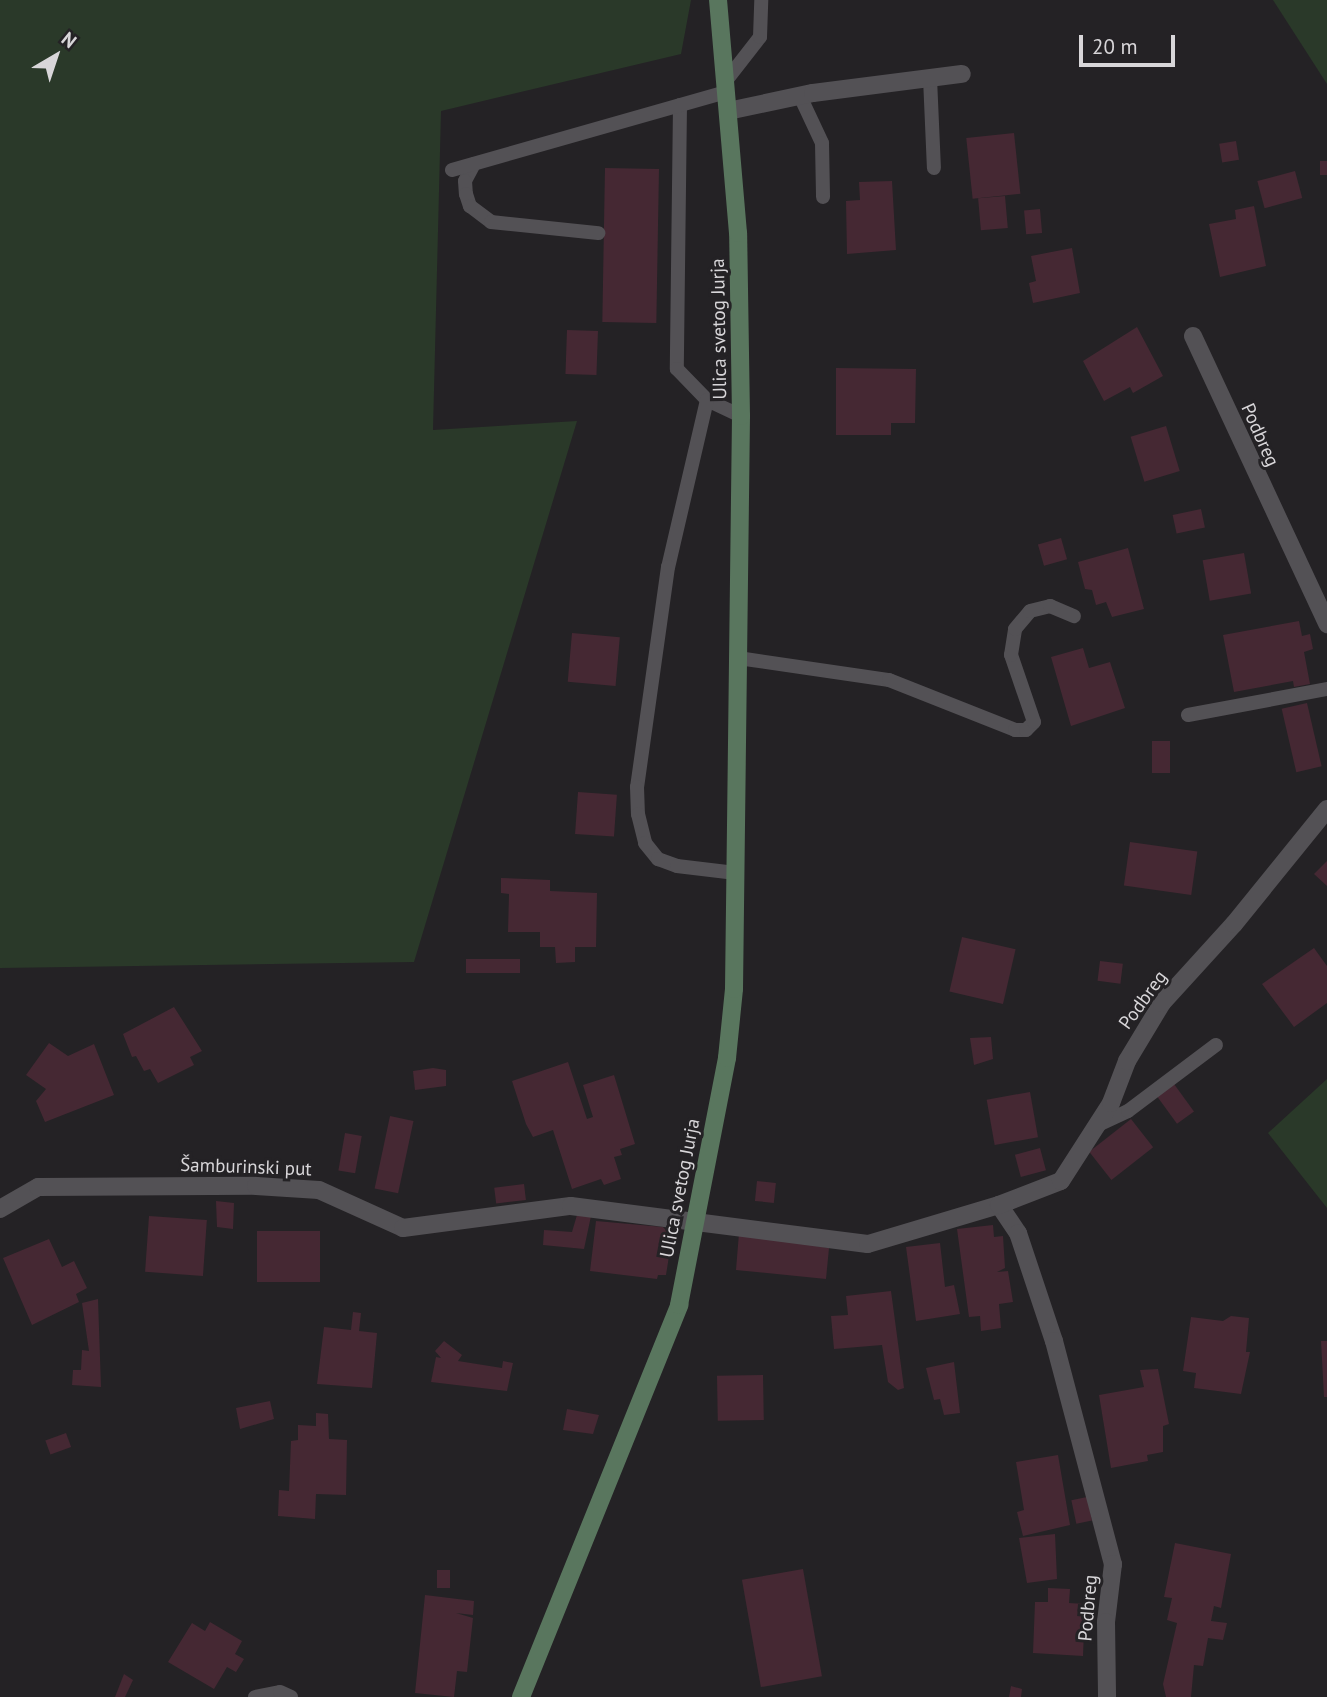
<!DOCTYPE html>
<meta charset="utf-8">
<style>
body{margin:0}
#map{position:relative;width:1327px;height:1697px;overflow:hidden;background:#242225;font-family:"PT Sans",sans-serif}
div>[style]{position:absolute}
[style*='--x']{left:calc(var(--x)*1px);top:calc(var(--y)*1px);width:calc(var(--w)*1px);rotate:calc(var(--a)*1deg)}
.green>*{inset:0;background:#2a3929}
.building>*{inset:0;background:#452833;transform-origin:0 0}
.service>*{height:14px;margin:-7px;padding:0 7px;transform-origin:7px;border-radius:7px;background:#535155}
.minor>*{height:18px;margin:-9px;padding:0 9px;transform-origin:9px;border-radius:9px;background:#535155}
.secondary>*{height:18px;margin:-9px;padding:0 9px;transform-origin:9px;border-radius:9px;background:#59765e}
span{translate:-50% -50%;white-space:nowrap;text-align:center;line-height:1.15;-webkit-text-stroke:6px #242225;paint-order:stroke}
.street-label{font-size:19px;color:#d8d6d9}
.north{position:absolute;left:21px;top:21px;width:70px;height:70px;-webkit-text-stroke:5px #242225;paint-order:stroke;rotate:39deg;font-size:19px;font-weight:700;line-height:28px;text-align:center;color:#d8d6d9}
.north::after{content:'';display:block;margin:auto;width:24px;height:32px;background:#d8d6d9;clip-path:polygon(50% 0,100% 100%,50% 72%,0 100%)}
.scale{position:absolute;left:1079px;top:35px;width:96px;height:32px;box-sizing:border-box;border:4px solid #d8d6d9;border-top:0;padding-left:9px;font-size:21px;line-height:24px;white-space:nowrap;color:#d8d6d9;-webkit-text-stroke:5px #242225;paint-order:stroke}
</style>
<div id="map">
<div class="green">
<div style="clip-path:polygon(0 0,691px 0,681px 54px,441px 111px,433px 430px,577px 421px,414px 962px,0 968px)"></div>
<div style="clip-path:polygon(1273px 0,1327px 0,1327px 84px)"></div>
<div style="clip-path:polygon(1327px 1079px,1327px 1208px,1268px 1133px)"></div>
</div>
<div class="building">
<div style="left:1014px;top:133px;width:61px;height:48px;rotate:84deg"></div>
<div style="left:1236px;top:141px;width:19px;height:17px;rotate:81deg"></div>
<div style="left:1320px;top:161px;width:7px;height:14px"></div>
<div style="left:605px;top:168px;width:54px;height:154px;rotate:1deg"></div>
<div style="left:1295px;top:171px;width:28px;height:39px;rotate:75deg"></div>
<div style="clip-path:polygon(892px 181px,896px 250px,847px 254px,846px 201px,860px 200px,859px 182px)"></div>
<div style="left:1005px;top:196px;width:32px;height:27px;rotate:85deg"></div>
<div style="clip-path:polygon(1254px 206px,1266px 266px,1220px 277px,1209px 224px,1236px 219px,1235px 210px)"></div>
<div style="left:1040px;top:209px;width:24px;height:16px;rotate:85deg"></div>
<div style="clip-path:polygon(1072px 248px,1080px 293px,1033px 303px,1029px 283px,1036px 281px,1031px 256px)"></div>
<div style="clip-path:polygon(1137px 327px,1163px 376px,1133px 393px,1130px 387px,1104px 401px,1083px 361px)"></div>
<div style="left:567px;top:330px;width:31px;height:44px;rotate:2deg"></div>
<div style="clip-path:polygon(836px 368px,916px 369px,915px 423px,891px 423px,891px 435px,836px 435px)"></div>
<div style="left:1166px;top:426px;width:47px;height:37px;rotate:73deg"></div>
<div style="left:1201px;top:509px;width:19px;height:29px;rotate:78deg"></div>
<div style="left:1061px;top:538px;width:22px;height:24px;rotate:74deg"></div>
<div style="clip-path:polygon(1128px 548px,1144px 609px,1112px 617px,1106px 602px,1096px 605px,1092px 590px,1085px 589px,1078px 562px)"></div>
<div style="left:1244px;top:553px;width:41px;height:42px;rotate:80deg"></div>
<div style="clip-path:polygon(1299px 621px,1302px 636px,1310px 634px,1313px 649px,1304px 652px,1310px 684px,1294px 687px,1293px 681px,1234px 692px,1223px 635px)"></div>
<div style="left:572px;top:633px;width:48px;height:49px;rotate:5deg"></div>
<div style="clip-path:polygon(1083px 648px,1089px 668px,1110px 662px,1125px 708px,1071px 726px,1051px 657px)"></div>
<div style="left:1307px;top:703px;width:65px;height:26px;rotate:77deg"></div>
<div style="left:1152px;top:741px;width:18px;height:32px"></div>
<div style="left:578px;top:792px;width:39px;height:42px;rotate:4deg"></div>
<div style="left:1130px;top:842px;width:68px;height:44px;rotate:8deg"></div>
<div style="clip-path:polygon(1327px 861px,1327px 886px,1314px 874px)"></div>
<div style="clip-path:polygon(501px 878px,550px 880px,550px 891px,597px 893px,596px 947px,575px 947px,575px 962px,556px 963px,555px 947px,540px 947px,540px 932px,508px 932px,509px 894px,501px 893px)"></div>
<div style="left:962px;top:937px;width:55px;height:56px;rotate:13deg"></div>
<div style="clip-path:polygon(1314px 948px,1327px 966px,1327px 1003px,1294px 1027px,1262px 984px)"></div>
<div style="left:466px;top:959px;width:54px;height:14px"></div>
<div style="left:1100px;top:961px;width:23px;height:20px;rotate:7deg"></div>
<div style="clip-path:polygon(174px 1007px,202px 1051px,190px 1057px,194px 1065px,158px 1083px,150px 1069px,144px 1071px,136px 1056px,132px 1057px,123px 1034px)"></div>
<div style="clip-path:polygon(991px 1037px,993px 1059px,974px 1065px,970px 1038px)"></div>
<div style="clip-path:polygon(49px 1043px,68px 1056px,94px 1044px,114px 1095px,45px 1122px,36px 1101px,46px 1089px,26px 1075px)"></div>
<div style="clip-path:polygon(568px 1062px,587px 1119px,593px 1117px,583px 1085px,614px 1075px,635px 1144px,620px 1149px,622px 1155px,614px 1157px,621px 1179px,604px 1185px,601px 1179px,572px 1189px,553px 1130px,533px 1137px,526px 1124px,512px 1081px)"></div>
<div style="clip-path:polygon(433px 1068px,446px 1070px,446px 1086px,415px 1090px,413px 1071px)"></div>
<div style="left:1174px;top:1084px;width:34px;height:21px;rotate:54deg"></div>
<div style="left:1030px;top:1092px;width:46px;height:44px;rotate:80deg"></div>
<div style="left:390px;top:1116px;width:24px;height:74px;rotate:12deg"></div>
<div style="left:1131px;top:1119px;width:36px;height:53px;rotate:52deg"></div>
<div style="left:345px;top:1133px;width:17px;height:38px;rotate:10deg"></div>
<div style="left:1040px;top:1148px;width:23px;height:26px;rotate:75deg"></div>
<div style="left:757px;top:1181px;width:19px;height:20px;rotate:6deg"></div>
<div style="left:524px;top:1184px;width:16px;height:30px;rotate:83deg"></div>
<div style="clip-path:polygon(216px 1201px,234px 1203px,233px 1229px,217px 1227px)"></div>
<div style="clip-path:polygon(577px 1215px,591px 1216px,584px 1249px,543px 1245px,544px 1230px,572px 1232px)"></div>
<div style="left:149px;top:1216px;width:58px;height:56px;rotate:4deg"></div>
<div style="clip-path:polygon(596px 1221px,663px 1227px,672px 1237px,666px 1275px,658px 1275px,657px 1279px,590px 1271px)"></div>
<div style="clip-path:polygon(993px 1225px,994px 1237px,1003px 1236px,1005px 1268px,997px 1272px,1008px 1271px,1013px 1302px,999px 1304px,1001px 1328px,981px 1331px,980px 1316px,969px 1317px,957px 1229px)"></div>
<div style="left:320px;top:1231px;width:51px;height:63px;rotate:90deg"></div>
<div style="clip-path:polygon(739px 1233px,829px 1248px,826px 1279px,736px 1270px)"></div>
<div style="clip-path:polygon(49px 1239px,62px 1267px,74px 1261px,87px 1288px,76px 1294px,79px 1302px,32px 1325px,3px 1258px)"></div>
<div style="clip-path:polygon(940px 1243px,945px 1287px,954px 1285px,960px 1314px,916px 1321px,906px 1247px)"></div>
<div style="clip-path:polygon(891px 1291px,904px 1388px,898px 1390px,888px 1382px,882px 1345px,834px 1349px,831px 1316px,848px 1315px,846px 1296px)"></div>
<div style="clip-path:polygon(98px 1299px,101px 1387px,72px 1385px,73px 1370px,81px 1370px,82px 1350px,89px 1351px,82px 1303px)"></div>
<div style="clip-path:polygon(353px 1312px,361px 1313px,359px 1331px,377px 1333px,372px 1388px,317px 1384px,324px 1327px,351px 1330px)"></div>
<div style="clip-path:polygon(1231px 1316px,1249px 1318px,1246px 1352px,1250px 1352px,1241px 1394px,1194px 1388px,1196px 1373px,1183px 1371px,1191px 1317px,1223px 1321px)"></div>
<div style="clip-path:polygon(444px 1341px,462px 1355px,458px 1361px,502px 1368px,503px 1361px,513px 1363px,507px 1391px,431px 1382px,436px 1357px,441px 1358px,435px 1351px)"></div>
<div style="clip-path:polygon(1321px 1341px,1327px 1341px,1327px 1397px,1324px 1397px)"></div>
<div style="clip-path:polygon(954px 1362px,960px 1413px,944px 1415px,940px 1399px,934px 1400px,926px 1368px)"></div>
<div style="clip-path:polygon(1158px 1369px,1169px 1424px,1163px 1426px,1163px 1452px,1147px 1455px,1148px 1461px,1111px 1468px,1099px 1395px,1144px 1387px,1140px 1370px)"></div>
<div style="left:763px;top:1375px;width:45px;height:46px;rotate:89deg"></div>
<div style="clip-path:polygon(270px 1401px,274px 1419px,240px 1429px,236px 1408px)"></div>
<div style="clip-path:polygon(567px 1409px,599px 1415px,593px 1434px,563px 1430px)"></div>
<div style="clip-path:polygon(316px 1413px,328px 1414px,329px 1439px,347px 1440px,346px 1495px,316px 1494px,315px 1519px,278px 1516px,279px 1490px,289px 1491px,291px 1441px,298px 1440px,298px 1425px,316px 1426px)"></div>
<div style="left:66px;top:1433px;width:15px;height:22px;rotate:70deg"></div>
<div style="clip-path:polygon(1058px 1455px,1070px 1525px,1023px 1536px,1017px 1512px,1024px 1510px,1016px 1462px)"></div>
<div style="left:1087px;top:1497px;width:24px;height:16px;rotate:78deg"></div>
<div style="clip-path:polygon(1055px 1534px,1057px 1579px,1027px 1583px,1019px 1538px)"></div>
<div style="clip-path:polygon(1175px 1543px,1231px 1554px,1221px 1608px,1214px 1606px,1211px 1621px,1227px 1623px,1223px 1640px,1208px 1638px,1203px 1666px,1194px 1665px,1191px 1697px,1166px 1697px,1163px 1684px,1177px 1623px,1167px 1620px,1172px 1598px,1164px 1597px)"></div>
<div style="left:803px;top:1569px;width:109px;height:62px;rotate:80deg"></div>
<div style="left:437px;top:1570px;width:13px;height:18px"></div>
<div style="clip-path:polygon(1048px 1588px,1070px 1589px,1069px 1603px,1085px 1604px,1083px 1656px,1033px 1653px,1035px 1602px,1048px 1602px)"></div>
<div style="clip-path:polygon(425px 1595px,474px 1601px,473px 1615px,456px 1613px,473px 1618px,467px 1672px,457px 1671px,454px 1697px,415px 1693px)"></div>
<div style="clip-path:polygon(210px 1622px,242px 1641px,235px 1654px,244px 1659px,236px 1672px,227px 1667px,214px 1689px,168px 1662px,192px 1623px,205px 1631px)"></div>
<div style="clip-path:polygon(124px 1674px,133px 1680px,125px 1697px,115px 1697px)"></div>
<div style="clip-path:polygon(1011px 1686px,1022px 1689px,1021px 1697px,1009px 1697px)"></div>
</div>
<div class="service">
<div style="--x:930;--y:78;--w:90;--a:87.5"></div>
<div style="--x:725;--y:82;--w:57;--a:-52.1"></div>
<div style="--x:760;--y:37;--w:37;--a:-88"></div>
<div style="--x:800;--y:96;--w:52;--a:64.9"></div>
<div style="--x:822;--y:143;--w:54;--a:88.9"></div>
<div style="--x:680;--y:105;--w:264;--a:90.7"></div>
<div style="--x:677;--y:369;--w:43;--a:45.9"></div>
<div style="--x:707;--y:400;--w:38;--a:25"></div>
<div style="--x:474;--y:164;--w:19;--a:118"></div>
<div style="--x:465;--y:181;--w:13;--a:86"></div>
<div style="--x:466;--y:194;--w:13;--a:72"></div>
<div style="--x:470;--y:206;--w:26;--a:37"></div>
<div style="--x:491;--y:222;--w:108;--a:5.9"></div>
<div style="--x:452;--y:170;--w:285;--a:-15.9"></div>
<div style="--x:707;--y:400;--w:171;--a:103.1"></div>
<div style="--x:668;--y:567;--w:222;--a:98"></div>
<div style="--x:637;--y:787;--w:27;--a:88"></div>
<div style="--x:638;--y:814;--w:30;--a:76"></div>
<div style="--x:645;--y:843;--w:21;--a:51"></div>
<div style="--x:658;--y:859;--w:20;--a:20"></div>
<div style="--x:677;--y:866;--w:59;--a:6.8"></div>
<div style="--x:738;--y:658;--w:153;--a:8.3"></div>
<div style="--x:889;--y:680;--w:136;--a:21.6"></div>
<div style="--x:1015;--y:730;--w:11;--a:0"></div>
<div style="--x:1026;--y:730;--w:11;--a:-45"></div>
<div style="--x:1034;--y:722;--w:71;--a:-108.9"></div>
<div style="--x:1011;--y:655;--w:26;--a:-81"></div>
<div style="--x:1015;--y:629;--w:23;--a:-50"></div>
<div style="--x:1030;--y:611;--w:21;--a:-14"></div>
<div style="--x:1050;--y:606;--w:26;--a:23"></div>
<div style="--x:1188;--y:715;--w:141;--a:-10.6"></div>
<div style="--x:1096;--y:1126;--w:35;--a:-25"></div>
<div style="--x:1128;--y:1111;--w:110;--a:-36.9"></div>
<div style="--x:255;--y:1697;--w:25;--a:-11"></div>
<div style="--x:280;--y:1692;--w:12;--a:24"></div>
</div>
<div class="minor">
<div style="--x:728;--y:111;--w:87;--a:-12"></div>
<div style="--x:813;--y:93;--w:150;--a:-7.3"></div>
<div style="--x:1193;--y:336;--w:318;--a:65"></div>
<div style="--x:999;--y:1205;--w:34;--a:56"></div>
<div style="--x:1018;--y:1233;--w:114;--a:71.6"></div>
<div style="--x:1054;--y:1341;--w:231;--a:75.2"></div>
<div style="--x:1113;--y:1564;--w:58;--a:96.9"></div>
<div style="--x:1106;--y:1622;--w:75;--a:89.2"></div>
<div style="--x:0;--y:1209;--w:44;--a:-30.1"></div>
<div style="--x:38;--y:1187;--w:218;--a:-0.3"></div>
<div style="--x:256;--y:1186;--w:63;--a:3.6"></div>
<div style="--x:319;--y:1190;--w:92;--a:24.3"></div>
<div style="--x:403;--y:1228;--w:169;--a:-7.5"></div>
<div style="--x:571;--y:1206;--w:299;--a:7.3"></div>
<div style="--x:868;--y:1244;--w:137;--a:-16.6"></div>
<div style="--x:999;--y:1205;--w:66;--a:-21.2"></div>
<div style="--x:1061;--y:1181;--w:93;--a:-57.3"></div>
<div style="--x:1111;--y:1103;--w:45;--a:-69.1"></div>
<div style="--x:1127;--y:1061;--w:68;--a:-58.9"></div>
<div style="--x:1162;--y:1003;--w:107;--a:-47.7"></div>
<div style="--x:1234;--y:924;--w:148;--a:-51"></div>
</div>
<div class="secondary">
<div style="--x:521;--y:1697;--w:423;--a:-68"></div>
<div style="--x:679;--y:1305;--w:252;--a:-79"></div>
<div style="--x:727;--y:1058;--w:69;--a:-84.2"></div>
<div style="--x:734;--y:989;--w:573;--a:-89.3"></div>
<div style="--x:741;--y:416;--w:183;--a:-90.9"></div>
<div style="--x:738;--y:233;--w:234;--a:-94.9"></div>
</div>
<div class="street-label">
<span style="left:719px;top:329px;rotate:-91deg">Ulica svetog Jurja</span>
<span style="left:1260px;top:435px;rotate:66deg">Podbreg</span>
<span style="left:1143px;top:1000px;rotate:-54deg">Podbreg</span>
<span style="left:246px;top:1167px;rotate:2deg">Šamburinski put</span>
<span style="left:680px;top:1188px;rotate:-79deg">Ulica svetog Jurja</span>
<span style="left:1088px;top:1608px;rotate:-85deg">Podbreg</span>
</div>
<div class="north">N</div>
<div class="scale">20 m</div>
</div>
